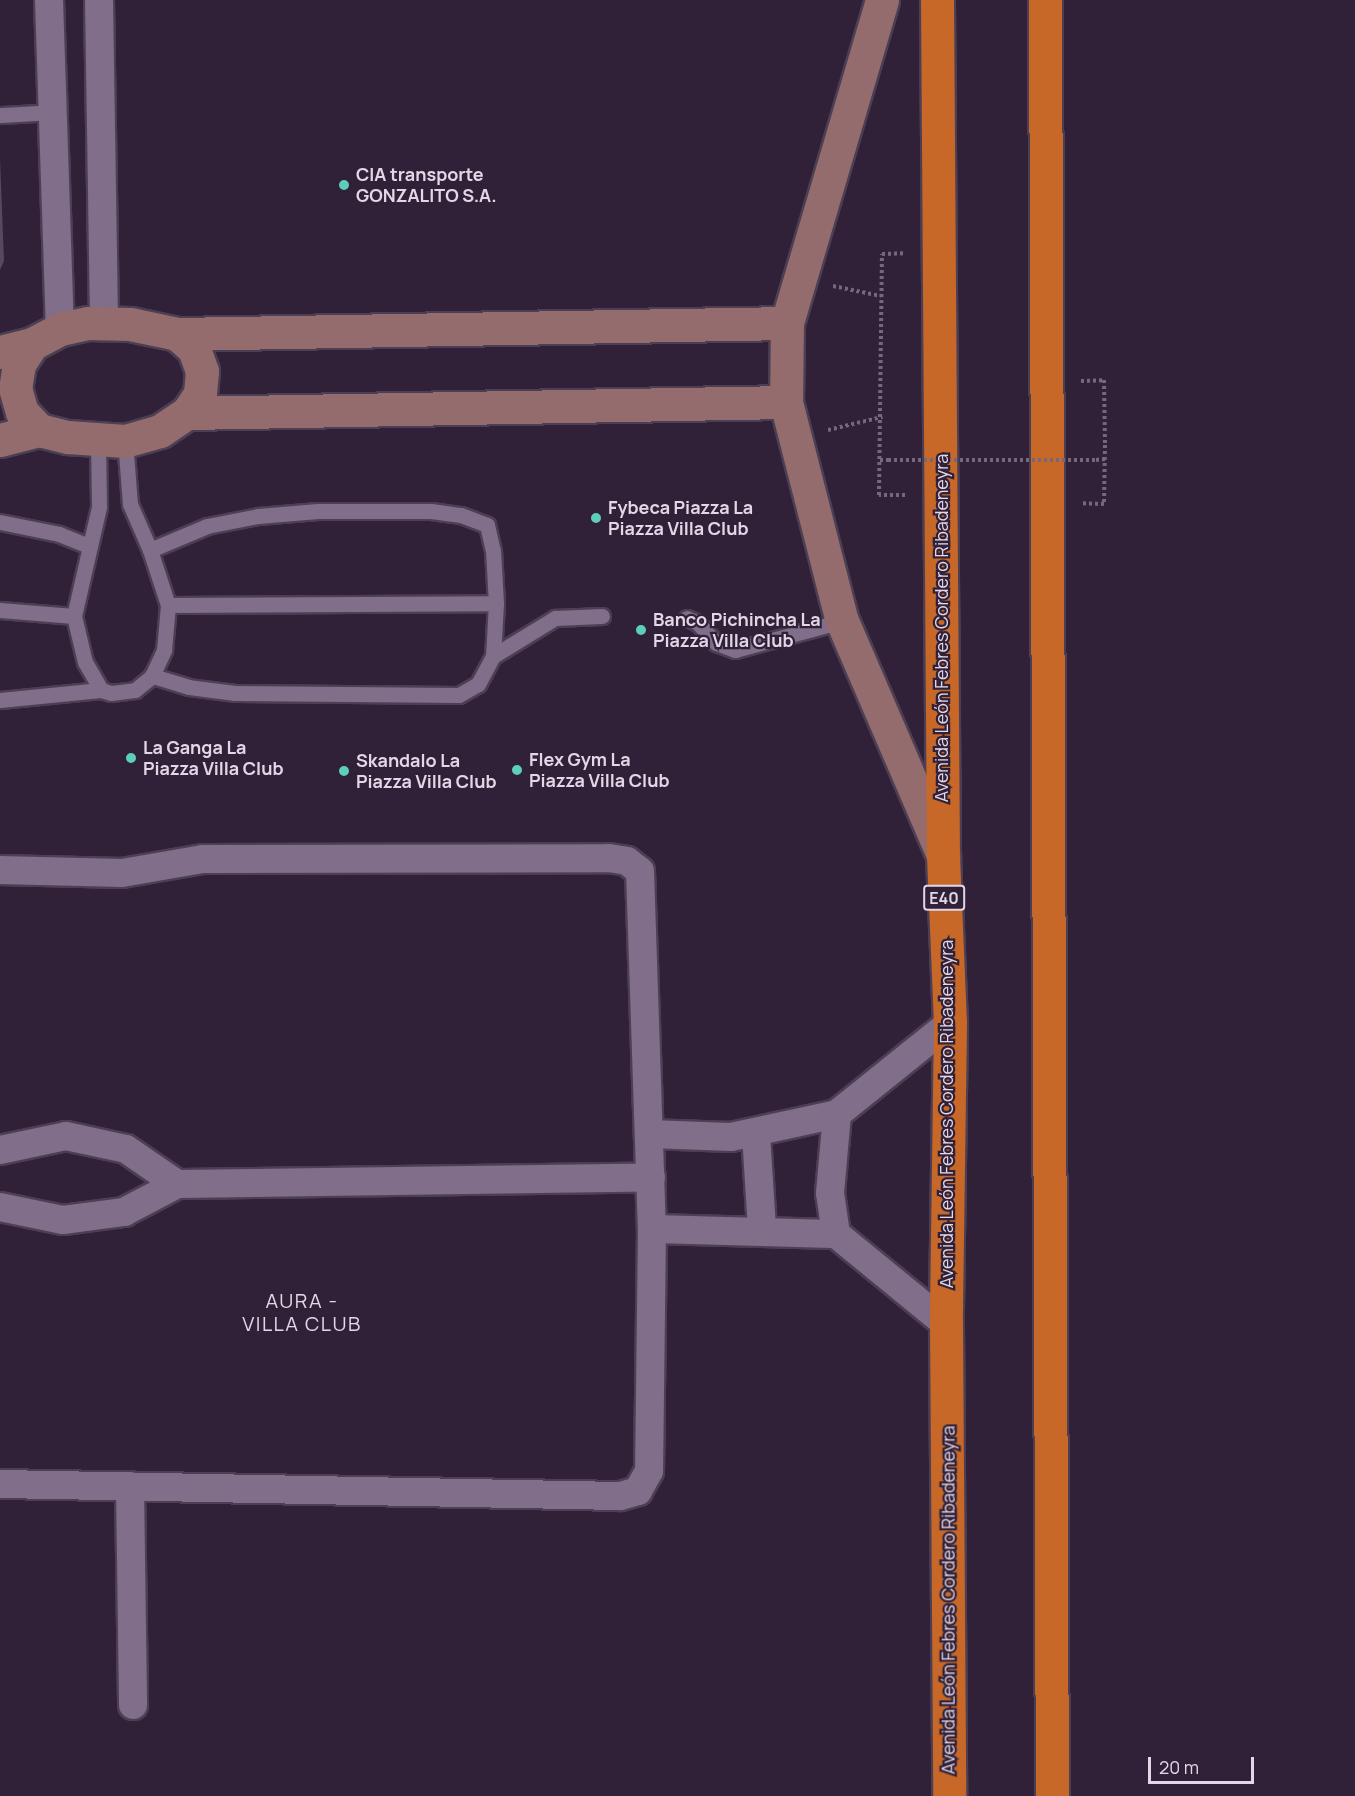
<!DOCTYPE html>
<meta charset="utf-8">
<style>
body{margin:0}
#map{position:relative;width:1355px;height:1796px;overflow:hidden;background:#302138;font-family:Manrope,sans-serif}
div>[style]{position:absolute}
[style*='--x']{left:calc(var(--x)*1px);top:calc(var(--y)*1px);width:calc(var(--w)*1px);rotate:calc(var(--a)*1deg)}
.building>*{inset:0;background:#584761}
.path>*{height:4px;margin-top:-2px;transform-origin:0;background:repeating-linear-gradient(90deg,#75687c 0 3px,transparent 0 6px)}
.roads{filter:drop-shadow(2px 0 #4c3f53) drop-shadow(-2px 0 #4c3f53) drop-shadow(0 2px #4c3f53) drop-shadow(0 -2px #4c3f53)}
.lane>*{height:15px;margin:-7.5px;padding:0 7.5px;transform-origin:7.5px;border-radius:7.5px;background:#806e8a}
.street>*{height:28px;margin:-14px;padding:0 14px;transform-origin:14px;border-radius:14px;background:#806e8a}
.secondary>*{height:33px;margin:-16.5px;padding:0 16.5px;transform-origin:16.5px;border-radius:16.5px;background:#956c6d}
.highway>*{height:33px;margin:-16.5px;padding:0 16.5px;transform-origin:16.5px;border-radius:16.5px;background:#c76728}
.path-bridge>*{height:4px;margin-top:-2px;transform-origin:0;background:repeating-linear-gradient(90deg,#75687c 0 3px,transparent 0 6px)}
.dots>*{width:16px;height:16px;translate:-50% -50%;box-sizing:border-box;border:3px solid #302138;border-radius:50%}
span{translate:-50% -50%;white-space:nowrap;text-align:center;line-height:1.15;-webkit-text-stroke:4.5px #302138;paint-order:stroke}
.shield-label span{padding:2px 4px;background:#302138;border:2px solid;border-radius:4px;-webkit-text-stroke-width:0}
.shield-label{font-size:16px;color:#e1d7e6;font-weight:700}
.poi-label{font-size:18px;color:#e1d7e6;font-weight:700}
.left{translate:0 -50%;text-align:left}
.street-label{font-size:18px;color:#e1d7e6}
.neighbourhood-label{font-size:20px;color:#e1d7e6;letter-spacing:1.5px}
.scale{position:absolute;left:1148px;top:1757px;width:106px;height:27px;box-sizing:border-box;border:3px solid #e1d7e6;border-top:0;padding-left:8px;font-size:18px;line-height:21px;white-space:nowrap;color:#e1d7e6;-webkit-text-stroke:4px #302138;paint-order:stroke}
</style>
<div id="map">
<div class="building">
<div style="clip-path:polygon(0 159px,4px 261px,0 270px)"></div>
</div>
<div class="path">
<div style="--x:833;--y:286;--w:49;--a:11.8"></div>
<div style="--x:1081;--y:381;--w:23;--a:-2"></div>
<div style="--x:1104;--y:380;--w:65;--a:89.1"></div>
<div style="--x:1105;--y:445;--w:59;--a:91"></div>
<div style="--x:1104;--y:504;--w:23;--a:-178"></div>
<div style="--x:828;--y:430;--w:56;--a:-13.5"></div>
<div style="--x:880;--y:460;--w:8;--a:0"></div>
<div style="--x:1096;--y:460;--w:9;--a:-6"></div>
<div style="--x:905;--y:495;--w:26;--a:180"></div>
<div style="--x:879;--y:495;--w:241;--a:-89.3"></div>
<div style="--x:882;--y:254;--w:23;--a:-2"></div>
</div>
<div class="roads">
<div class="lane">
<div style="--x:0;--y:115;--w:53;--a:-3.2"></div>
<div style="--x:98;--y:441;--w:66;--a:89.1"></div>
<div style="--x:99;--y:507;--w:112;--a:102.9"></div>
<div style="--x:74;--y:616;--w:47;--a:76.6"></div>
<div style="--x:85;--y:662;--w:32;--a:60"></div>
<div style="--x:101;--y:690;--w:10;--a:17"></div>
<div style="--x:111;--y:693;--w:24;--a:-7"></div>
<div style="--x:135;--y:690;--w:22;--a:-39"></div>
<div style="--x:152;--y:676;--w:29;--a:-65"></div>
<div style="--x:164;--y:650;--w:45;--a:-84.9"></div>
<div style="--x:168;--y:605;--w:58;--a:-108.1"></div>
<div style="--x:150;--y:550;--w:50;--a:-113.5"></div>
<div style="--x:130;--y:504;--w:63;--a:-94.5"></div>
<div style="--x:0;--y:522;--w:60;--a:11.5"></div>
<div style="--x:59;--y:534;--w:31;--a:22"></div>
<div style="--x:150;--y:550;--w:62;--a:-22.8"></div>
<div style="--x:207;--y:526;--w:52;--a:-11.1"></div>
<div style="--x:258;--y:516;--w:60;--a:-4.8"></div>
<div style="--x:318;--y:511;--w:113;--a:0"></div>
<div style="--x:431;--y:511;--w:30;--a:8"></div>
<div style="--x:461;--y:515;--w:28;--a:21"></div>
<div style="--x:487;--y:525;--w:26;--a:77"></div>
<div style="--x:493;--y:550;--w:53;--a:86.8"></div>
<div style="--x:496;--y:603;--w:53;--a:93.2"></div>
<div style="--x:493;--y:656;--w:32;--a:118"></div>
<div style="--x:478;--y:684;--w:22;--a:150"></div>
<div style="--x:459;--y:695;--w:224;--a:-179.5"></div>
<div style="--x:235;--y:693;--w:46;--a:-172.6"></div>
<div style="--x:189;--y:687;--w:39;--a:-163"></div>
<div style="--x:168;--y:605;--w:328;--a:-0.3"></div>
<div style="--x:0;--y:610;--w:74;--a:4.6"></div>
<div style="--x:687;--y:618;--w:12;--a:24"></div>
<div style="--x:698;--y:623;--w:27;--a:48"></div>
<div style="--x:716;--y:643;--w:20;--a:20"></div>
<div style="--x:735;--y:650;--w:111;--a:-15.2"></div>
<div style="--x:493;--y:656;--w:73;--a:-31.5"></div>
<div style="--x:555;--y:618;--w:47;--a:-2.4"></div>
<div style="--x:0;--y:700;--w:101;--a:-5.7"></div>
</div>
<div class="street">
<div style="--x:49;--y:0;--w:329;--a:88.1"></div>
<div style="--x:99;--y:0;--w:323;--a:89.1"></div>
<div style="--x:0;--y:870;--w:122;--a:1.4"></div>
<div style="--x:122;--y:873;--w:82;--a:-9.8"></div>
<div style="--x:203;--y:859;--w:406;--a:-0.1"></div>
<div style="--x:609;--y:858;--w:18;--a:9"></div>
<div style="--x:627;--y:861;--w:16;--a:38"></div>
<div style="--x:640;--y:871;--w:358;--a:88.1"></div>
<div style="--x:652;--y:1229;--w:242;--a:90.7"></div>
<div style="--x:649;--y:1471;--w:23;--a:119"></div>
<div style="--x:638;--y:1491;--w:19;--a:164"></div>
<div style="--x:620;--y:1496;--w:620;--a:-178.89"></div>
<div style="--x:649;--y:1134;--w:82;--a:2.1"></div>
<div style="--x:731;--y:1137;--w:108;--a:-12.2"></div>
<div style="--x:837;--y:1114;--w:145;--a:-38.8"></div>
<div style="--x:756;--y:1134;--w:96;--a:86.4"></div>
<div style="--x:0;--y:1150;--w:67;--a:-12"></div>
<div style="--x:66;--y:1136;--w:61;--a:12.2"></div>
<div style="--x:126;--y:1149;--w:62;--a:34.5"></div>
<div style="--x:0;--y:1207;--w:64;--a:11.7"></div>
<div style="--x:63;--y:1220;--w:62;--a:-7.5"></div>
<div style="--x:124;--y:1212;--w:60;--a:-27.8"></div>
<div style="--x:177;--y:1184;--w:474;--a:-0.8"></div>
<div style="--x:652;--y:1229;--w:184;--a:1.6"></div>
<div style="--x:836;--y:1234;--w:142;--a:39.3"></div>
<div style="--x:836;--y:1234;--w:41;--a:-98.3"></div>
<div style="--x:830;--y:1193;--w:79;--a:-84.9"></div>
<div style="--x:130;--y:1486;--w:219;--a:89.2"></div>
</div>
<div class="secondary">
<div style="--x:882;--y:0;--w:337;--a:106.4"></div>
<div style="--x:787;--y:323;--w:79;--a:90.7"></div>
<div style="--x:786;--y:402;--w:226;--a:75.7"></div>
<div style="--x:842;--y:621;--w:256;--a:66.7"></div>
<div style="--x:177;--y:334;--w:23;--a:41"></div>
<div style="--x:194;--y:349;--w:23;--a:70"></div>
<div style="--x:202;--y:371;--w:23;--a:95"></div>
<div style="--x:200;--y:394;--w:23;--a:124"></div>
<div style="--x:32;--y:344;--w:24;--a:123"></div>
<div style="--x:19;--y:364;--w:24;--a:99"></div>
<div style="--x:15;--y:388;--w:25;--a:74"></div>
<div style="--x:22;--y:412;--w:25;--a:47"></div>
<div style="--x:0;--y:352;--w:33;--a:-14"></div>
<div style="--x:32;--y:344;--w:32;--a:-28"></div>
<div style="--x:60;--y:329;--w:29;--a:-12"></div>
<div style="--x:88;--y:323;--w:42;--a:1.4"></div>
<div style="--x:130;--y:324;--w:48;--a:12"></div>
<div style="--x:177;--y:334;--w:610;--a:-1.03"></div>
<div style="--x:0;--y:440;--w:40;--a:-14.4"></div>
<div style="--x:39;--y:430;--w:30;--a:14"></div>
<div style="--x:68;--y:437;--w:57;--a:4"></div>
<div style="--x:125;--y:441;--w:36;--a:-16"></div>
<div style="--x:160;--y:431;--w:32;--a:-34"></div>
<div style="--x:187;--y:413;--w:599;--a:-1.05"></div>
</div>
<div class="highway">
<div style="--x:937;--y:0;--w:856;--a:89.6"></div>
<div style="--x:943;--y:856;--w:167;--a:87.6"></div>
<div style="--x:950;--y:1023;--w:301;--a:90.8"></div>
<div style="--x:946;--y:1324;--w:472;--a:89.6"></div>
<div style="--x:1045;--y:0;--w:1796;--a:89.78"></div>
</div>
</div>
<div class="path-bridge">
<div style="--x:888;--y:460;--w:208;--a:0"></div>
</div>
<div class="dots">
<div style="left:344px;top:185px;background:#5cceba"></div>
<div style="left:596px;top:518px;background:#5cceba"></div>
<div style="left:641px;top:630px;background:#5cceba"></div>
<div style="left:131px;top:758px;background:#5cceba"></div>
<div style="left:517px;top:770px;background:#5cceba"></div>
<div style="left:344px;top:771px;background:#5cceba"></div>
</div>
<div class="shield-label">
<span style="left:944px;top:898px">E40</span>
</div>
<div class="poi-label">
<span class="left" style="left:356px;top:185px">CIA transporte<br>GONZALITO S.A.</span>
<span class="left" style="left:608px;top:518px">Fybeca Piazza La<br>Piazza Villa Club</span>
<span class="left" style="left:653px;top:630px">Banco Pichincha La<br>Piazza Villa Club</span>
<span class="left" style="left:143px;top:758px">La Ganga La<br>Piazza Villa Club</span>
<span class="left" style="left:529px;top:770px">Flex Gym La<br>Piazza Villa Club</span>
<span class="left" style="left:356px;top:771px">Skandalo La<br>Piazza Villa Club</span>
</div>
<div class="street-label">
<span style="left:941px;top:628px;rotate:-90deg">Avenida León Febres Cordero Ribadeneyra</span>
<span style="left:946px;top:1114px;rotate:-90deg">Avenida León Febres Cordero Ribadeneyra</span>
<span style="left:948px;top:1600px;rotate:-90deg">Avenida León Febres Cordero Ribadeneyra</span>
</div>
<div class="neighbourhood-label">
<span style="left:302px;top:1312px">AURA -<br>VILLA CLUB</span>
</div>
<div class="scale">20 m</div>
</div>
